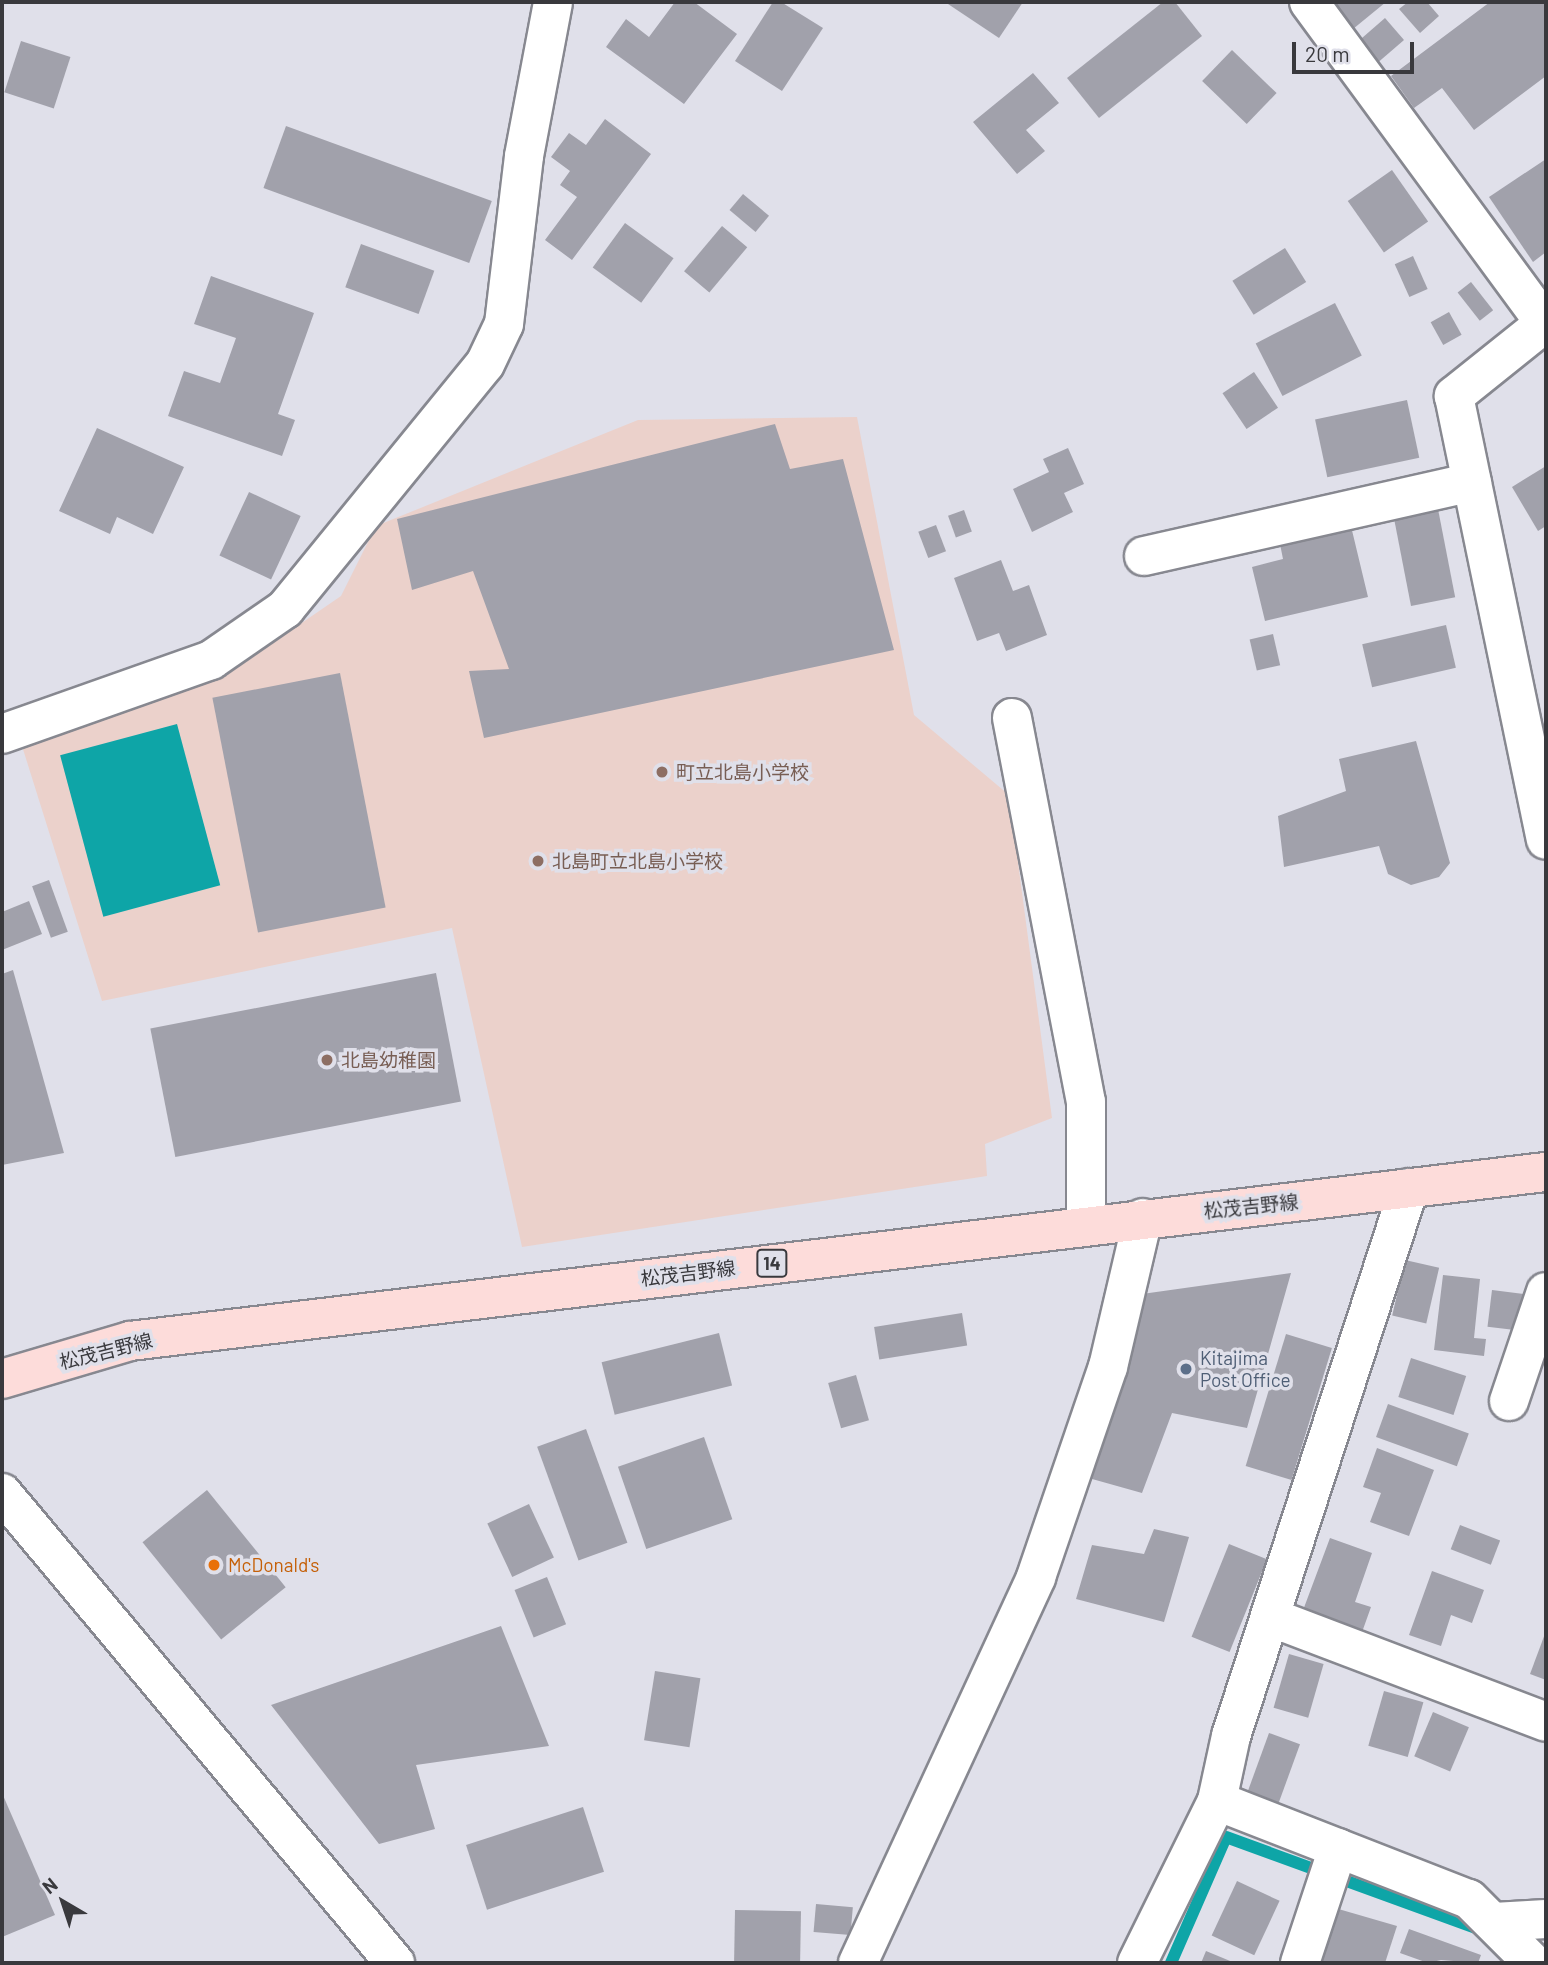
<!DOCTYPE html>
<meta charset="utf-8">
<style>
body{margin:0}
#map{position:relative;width:1548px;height:1965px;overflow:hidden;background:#e0e0ea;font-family:Barlow,"Noto Sans JP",sans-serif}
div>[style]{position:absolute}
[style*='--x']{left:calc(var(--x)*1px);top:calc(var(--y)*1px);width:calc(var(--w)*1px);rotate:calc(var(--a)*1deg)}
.education>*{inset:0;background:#ebd1cb}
.water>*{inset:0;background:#0ea5a7;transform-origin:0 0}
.stream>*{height:12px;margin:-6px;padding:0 6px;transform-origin:6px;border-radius:6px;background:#0ea5a7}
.building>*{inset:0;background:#a1a1ab;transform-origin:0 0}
.roads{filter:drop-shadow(2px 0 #878890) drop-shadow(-2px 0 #878890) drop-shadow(0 2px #878890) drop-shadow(0 -2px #878890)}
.minor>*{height:38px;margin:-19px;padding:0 19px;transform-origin:19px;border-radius:19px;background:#fff}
.major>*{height:38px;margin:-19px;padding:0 19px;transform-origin:19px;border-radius:19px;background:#fddcda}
.dots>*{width:19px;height:19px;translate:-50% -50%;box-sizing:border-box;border:4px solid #e0e0ea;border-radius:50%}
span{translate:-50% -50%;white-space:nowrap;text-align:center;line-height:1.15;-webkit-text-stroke:7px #e0e0ea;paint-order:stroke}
.shield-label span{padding:2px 5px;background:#e0e0ea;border:2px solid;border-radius:5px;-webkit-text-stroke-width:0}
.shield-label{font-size:18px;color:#39393d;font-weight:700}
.education-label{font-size:19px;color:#785e54}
.left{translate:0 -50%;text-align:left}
.street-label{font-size:19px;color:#39393d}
.service-label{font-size:19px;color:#4e5e75}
.food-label{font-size:19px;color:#c56008}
.frame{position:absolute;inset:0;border:4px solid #39393d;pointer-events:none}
.north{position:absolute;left:28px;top:1867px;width:70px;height:70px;-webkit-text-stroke:5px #e0e0ea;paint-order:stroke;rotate:321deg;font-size:19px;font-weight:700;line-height:28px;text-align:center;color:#39393d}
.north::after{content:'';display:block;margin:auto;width:24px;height:32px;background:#39393d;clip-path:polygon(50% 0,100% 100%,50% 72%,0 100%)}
.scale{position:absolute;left:1292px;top:42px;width:122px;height:32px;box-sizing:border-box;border:4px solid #39393d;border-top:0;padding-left:9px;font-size:21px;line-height:24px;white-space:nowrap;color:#39393d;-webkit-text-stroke:5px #e0e0ea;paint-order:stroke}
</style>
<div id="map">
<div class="education">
<div style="clip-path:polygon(857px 417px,914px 715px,1009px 795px,1052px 1118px,985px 1144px,987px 1176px,522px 1247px,452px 928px,102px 1001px,22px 746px,220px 679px,341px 596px,376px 526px,638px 420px)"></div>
</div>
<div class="water">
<div style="left:177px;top:724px;width:167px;height:121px;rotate:75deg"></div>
</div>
<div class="stream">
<div style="--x:1171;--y:1963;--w:137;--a:-66.4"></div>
<div style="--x:1226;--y:1837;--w:272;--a:20"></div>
</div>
<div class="building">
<div style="clip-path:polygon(675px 2px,694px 2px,737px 34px,684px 104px,606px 47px,626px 19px,649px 37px)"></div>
<div style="clip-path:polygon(773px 2px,781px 2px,823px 28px,782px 91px,735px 61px)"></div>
<div style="clip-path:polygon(945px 2px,1023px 2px,999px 38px)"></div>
<div style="clip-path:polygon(1163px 2px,1175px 2px,1202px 36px,1099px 118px,1067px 78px)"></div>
<div style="clip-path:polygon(1330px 2px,1386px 2px,1353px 29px)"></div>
<div style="clip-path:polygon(1408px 2px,1427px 2px,1439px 16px,1420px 33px,1399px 9px)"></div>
<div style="clip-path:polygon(1490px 2px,1546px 2px,1546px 76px,1474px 130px,1442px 88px,1414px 108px,1391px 76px)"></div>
<div style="left:1385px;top:18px;width:29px;height:35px;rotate:49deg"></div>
<div style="left:21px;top:41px;width:52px;height:54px;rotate:18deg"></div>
<div style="left:1232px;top:50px;width:62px;height:43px;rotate:44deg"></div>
<div style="clip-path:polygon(1033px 73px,1059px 103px,1026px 130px,1045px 151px,1017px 174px,973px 122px)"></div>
<div style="clip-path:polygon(605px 119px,651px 154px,572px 260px,545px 240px,577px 197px,560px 185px,570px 171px,551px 157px,569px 133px,586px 145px)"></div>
<div style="left:286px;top:126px;width:219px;height:66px;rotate:20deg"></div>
<div style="clip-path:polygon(1546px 159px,1546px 252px,1533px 262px,1489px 197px)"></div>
<div style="left:1392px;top:170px;width:63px;height:54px;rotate:55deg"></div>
<div style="left:743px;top:194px;width:34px;height:21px;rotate:40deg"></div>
<div style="left:625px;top:223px;width:60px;height:55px;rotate:36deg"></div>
<div style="left:722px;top:226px;width:33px;height:59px;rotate:40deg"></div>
<div style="left:361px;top:244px;width:78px;height:46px;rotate:20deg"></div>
<div style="left:1285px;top:248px;width:40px;height:62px;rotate:58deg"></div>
<div style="left:1413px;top:256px;width:36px;height:20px;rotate:66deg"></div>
<div style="clip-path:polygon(211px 276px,314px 313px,278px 414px,295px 420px,282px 456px,168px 416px,184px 371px,220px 383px,236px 338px,194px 324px)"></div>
<div style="left:1471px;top:282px;width:36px;height:17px;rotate:52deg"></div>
<div style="left:1335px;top:303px;width:59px;height:89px;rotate:63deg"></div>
<div style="left:1449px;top:312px;width:26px;height:21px;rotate:61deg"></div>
<div style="left:1254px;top:372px;width:43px;height:38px;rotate:56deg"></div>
<div style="left:1407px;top:400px;width:59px;height:94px;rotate:78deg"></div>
<div style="clip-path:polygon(775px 424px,790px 469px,843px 459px,894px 650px,484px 738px,469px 671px,509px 669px,473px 571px,412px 590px,397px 519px)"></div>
<div style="clip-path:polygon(97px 428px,184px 467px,153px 534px,117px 517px,110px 534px,59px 511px)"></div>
<div style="clip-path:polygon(1068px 448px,1084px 484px,1064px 493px,1073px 512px,1032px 532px,1013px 489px,1049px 472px,1043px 459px)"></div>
<div style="clip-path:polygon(1546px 466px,1546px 526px,1538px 531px,1512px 487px)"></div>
<div style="left:249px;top:492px;width:57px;height:70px;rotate:25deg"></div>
<div style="left:1438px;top:509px;width:90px;height:45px;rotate:79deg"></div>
<div style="left:964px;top:510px;width:23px;height:17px;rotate:70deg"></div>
<div style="clip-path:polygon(1350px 522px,1368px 597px,1265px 621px,1252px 567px,1283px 559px,1279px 539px)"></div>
<div style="left:936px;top:525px;width:28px;height:19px;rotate:69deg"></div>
<div style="clip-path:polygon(1001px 560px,1013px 591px,1029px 585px,1047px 635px,1006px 651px,999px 633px,977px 641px,954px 578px)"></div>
<div style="left:1446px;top:625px;width:44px;height:86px;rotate:77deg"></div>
<div style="left:1273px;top:634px;width:32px;height:24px;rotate:77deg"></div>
<div style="left:340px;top:673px;width:239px;height:130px;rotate:79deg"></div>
<div style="clip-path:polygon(1416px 741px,1450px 863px,1439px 877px,1411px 885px,1388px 874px,1379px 846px,1284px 867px,1278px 816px,1346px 791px,1339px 759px)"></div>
<div style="left:49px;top:880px;width:55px;height:18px;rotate:70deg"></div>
<div style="clip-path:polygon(29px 901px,42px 934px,2px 950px,2px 912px)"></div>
<div style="clip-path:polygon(13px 970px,64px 1153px,2px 1165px,2px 974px)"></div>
<div style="left:436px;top:973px;width:131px;height:291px;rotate:79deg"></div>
<div style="left:1405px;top:1260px;width:35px;height:57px;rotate:13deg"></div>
<div style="clip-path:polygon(1291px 1273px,1247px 1428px,1172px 1413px,1142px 1493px,1085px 1477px,1142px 1294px)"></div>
<div style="clip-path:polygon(1443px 1275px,1480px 1279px,1474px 1338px,1486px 1339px,1484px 1356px,1434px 1350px)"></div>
<div style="left:1492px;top:1290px;width:34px;height:37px;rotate:7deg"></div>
<div style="left:962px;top:1313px;width:33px;height:89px;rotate:81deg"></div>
<div style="left:719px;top:1333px;width:54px;height:121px;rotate:76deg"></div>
<div style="left:1286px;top:1334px;width:48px;height:138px;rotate:17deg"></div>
<div style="left:1411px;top:1358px;width:58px;height:41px;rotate:18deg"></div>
<div style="left:856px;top:1375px;width:47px;height:29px;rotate:74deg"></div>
<div style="left:1388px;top:1404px;width:86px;height:35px;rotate:20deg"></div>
<div style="left:586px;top:1429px;width:121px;height:52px;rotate:70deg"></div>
<div style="left:704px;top:1437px;width:87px;height:91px;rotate:71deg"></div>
<div style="clip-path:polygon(1377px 1448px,1434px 1470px,1409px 1536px,1370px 1522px,1381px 1493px,1363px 1487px)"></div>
<div style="left:207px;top:1490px;width:125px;height:83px;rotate:51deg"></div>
<div style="left:529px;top:1504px;width:59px;height:46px;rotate:65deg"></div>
<div style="left:1460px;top:1525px;width:43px;height:26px;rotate:21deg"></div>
<div style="clip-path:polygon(1154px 1529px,1189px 1537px,1164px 1622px,1076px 1599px,1092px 1545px,1144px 1554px)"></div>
<div style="clip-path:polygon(1330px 1538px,1372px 1553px,1355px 1602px,1371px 1607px,1361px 1635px,1302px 1613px)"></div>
<div style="left:1229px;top:1544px;width:41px;height:100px;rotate:22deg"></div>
<div style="clip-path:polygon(1432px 1571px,1484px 1590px,1472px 1623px,1451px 1615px,1441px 1646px,1409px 1635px)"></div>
<div style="left:547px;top:1577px;width:51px;height:35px;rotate:68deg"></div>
<div style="clip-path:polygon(501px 1626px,549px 1746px,416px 1765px,435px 1829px,379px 1844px,271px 1705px)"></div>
<div style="clip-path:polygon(1546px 1631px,1546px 1680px,1530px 1674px)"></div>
<div style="left:1289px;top:1654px;width:36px;height:56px;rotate:16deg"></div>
<div style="left:655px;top:1671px;width:46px;height:70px;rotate:9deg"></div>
<div style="left:1384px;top:1691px;width:41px;height:57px;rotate:16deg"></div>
<div style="left:1433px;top:1712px;width:39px;height:48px;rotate:23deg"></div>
<div style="left:1269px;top:1733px;width:33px;height:62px;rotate:20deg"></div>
<div style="clip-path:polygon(2px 1793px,55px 1915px,2px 1937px)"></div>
<div style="left:583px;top:1807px;width:68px;height:123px;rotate:72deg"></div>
<div style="left:1237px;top:1881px;width:47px;height:60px;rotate:25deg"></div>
<div style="left:816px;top:1904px;width:37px;height:28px;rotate:5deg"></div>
<div style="clip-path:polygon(1335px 1908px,1397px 1926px,1385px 1963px,1319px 1963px)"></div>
<div style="left:735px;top:1910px;width:66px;height:53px;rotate:1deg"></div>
<div style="clip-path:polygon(1409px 1929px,1481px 1955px,1478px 1963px,1441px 1960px,1428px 1963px,1400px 1953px)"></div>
<div style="clip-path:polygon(1206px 1951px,1235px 1963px,1201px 1963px)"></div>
</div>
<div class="roads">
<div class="minor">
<div style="--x:1309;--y:2;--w:401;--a:53.7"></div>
<div style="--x:1545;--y:323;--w:117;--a:141.3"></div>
<div style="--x:1454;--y:396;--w:453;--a:78.3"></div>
<div style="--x:1144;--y:556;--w:336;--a:-12.7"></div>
<div style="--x:1012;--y:718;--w:391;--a:79.1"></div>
<div style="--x:1086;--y:1102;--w:122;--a:90"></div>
<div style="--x:2;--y:734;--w:222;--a:-19.5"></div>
<div style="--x:211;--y:660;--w:90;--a:-34.6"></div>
<div style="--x:285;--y:609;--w:316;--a:-50.8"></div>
<div style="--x:485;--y:364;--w:44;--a:-64.6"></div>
<div style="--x:504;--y:324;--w:169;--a:-83.2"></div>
<div style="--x:524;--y:156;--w:156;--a:-79.3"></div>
<div style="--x:1409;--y:1188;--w:576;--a:107.99"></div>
<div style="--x:1231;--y:1736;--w:66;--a:102.2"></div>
<div style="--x:1217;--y:1801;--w:270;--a:21.3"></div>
<div style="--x:1469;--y:1899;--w:91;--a:45"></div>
<div style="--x:1509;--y:1401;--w:115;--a:-71.3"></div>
<div style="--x:2;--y:1493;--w:613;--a:50.1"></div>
<div style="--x:1270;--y:1617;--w:295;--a:20.8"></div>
<div style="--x:1494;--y:1922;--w:52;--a:-3.3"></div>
<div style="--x:858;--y:1963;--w:425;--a:-65.2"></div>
<div style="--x:1036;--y:1577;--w:222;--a:-71.1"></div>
<div style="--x:1108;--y:1367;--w:153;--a:-76.8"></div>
<div style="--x:1137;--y:1963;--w:181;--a:-63.7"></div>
<div style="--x:1300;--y:1963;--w:121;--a:-71.7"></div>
</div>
<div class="major">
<div style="--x:2;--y:1379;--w:134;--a:-16.5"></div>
<div style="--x:130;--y:1341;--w:1426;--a:-6.81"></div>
</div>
</div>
<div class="dots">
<div style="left:662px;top:772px;background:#8d6e63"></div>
<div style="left:538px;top:861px;background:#8d6e63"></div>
<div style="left:327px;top:1060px;background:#8d6e63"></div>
<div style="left:1186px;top:1369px;background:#5c6f8a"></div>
<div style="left:214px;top:1565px;background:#e8710a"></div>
</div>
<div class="shield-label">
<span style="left:772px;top:1263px">14</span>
</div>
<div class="education-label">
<span class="left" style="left:676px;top:772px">町立北島小学校</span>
<span class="left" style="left:552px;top:861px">北島町立北島小学校</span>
<span class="left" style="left:341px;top:1060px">北島幼稚園</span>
</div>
<div class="street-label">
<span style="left:1251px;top:1206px;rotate:-6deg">松茂吉野線</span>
<span style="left:688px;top:1273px;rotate:-7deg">松茂吉野線</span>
<span style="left:106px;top:1351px;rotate:-14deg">松茂吉野線</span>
</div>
<div class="service-label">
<span class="left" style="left:1200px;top:1369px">Kitajima<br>Post Office</span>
</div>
<div class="food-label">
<span class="left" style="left:228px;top:1565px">McDonald's</span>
</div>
<div class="frame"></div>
<div class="north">N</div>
<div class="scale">20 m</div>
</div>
